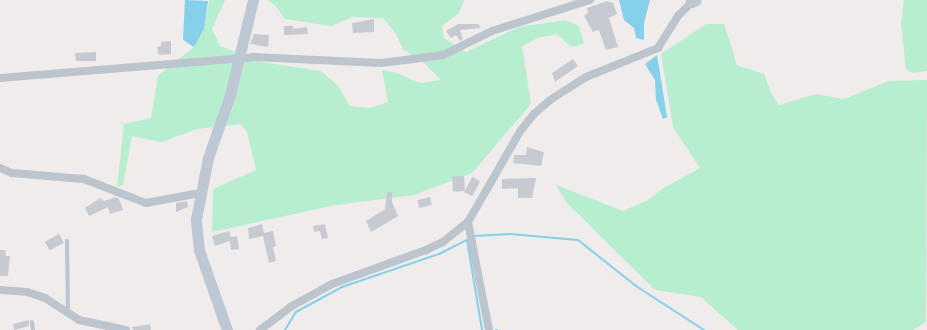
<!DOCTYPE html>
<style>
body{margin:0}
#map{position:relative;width:927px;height:330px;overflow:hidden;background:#efeceb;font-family:Helvetica,sans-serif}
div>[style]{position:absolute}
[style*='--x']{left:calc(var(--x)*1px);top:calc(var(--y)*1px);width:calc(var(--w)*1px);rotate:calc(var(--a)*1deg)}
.green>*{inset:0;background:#b8eed0}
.water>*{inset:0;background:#85d0eb}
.stream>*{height:2px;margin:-1px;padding:0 1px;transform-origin:1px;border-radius:1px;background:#85d0eb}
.building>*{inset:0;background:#c8cad2;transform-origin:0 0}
.lane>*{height:4px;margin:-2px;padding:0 2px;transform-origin:2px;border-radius:2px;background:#bcc5ce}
.street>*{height:8px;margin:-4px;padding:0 4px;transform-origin:4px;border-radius:4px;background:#bcc5ce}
.secondary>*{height:11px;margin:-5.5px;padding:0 5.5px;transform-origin:5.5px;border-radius:5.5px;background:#bec8d5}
span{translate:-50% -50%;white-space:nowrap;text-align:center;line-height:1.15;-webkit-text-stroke:4px #fff;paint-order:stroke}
</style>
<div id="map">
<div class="green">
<div style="clip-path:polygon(209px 0,225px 0,212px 29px,220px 46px,262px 62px,321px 71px,338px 86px,350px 106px,371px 108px,388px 102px,382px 70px,397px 73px,420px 83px,441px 80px,426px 65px,403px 49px,396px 34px,383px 18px,353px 17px,331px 26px,285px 19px,275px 5px,267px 0,464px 0,459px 13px,442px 26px,444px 38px,466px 52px,519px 27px,566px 20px,579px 26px,584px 44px,571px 47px,557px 34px,538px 38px,522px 46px,531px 104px,472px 173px,414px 195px,336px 205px,212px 232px,213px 189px,256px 170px,247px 132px,241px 124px,197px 129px,161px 142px,132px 136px,123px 185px,117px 187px,124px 124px,151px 118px,158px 76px,194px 47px,204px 29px)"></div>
<div style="clip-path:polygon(904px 0,927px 0,927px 71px,912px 73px,906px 69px,901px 23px)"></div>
<div style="clip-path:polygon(706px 24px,724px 24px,737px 65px,764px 74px,771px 93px,779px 105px,816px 94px,844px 99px,889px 81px,927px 80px,926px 322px,913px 330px,738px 330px,701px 297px,655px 290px,566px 202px,556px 185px,623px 211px,648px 200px,662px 189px,700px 168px,673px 127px,661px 54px)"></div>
</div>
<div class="water">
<div style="clip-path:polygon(185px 0,208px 1px,204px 29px,194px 47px,183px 40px)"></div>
<div style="clip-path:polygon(619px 0,650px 0,644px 23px,644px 40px,636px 38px,634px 28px,624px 20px)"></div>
<div style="clip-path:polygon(657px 55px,667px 117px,663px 119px,656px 100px,655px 80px,645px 64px)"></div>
</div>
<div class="stream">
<div style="--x:474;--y:236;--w:36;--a:-3"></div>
<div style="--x:510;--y:234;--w:68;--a:5"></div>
<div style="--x:578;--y:240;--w:74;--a:38.4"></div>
<div style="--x:636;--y:286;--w:81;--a:32.9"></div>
<div style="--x:467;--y:240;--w:91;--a:80.5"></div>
<div style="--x:285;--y:330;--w:21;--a:-59"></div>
<div style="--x:296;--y:312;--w:52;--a:-28.5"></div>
<div style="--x:342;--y:287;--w:102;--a:-18.8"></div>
<div style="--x:439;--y:254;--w:33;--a:-27"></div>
<div style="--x:496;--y:330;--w:1;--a:0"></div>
</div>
<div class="building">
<div style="clip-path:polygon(607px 1px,613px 3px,617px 14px,609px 18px,618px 47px,606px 50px,599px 30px,593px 32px,584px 16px,588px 13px,587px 8px)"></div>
<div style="clip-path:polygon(374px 19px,374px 32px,353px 33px,352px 23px)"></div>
<div style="clip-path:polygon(458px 24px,479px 24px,480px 28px,460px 30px,463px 39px,460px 41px,456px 35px,451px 38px,446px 31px)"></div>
<div style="clip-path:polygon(284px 26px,293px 26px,293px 29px,307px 27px,308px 34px,284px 35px)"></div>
<div style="clip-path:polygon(254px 34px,269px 35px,268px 47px,250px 44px)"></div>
<div style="clip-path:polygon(171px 41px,171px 54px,159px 55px,157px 47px,161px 46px,161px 42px)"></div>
<div style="clip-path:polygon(96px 52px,96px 61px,76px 61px,75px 53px)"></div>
<div style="clip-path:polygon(573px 59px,578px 66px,555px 82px,552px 73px)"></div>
<div style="clip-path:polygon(527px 147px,544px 152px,541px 166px,513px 163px,514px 155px,526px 155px)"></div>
<div style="left:464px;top:176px;width:15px;height:12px;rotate:86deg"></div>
<div style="left:472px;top:177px;width:9px;height:17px;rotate:27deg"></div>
<div style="clip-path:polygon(536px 178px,532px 198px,518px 198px,518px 188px,502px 189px,502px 179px)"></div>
<div style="clip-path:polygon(387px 192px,392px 192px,392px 202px,398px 216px,371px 232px,366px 221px,385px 209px)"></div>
<div style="clip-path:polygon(116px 197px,119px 199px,123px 210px,110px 214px,108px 207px,89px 216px,85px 208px,100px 198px,104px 201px)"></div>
<div style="left:430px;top:197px;width:8px;height:13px;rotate:76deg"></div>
<div style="clip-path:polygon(187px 201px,188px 207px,176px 212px,176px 203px)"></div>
<div style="clip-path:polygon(262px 224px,264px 233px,273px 231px,276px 246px,273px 247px,276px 261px,269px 263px,263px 236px,249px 239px,248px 228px)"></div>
<div style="clip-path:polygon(325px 224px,328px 238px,322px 239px,320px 231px,314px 232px,313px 226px)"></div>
<div style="clip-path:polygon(229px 231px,231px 237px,237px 236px,239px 249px,231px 250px,230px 241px,215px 246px,212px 236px)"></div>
<div style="left:59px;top:234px;width:10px;height:16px;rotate:61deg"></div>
<div style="clip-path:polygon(0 250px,5px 250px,6px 256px,10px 256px,8px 276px,0 276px)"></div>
<div style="clip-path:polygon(29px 320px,29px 326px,14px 330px,13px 324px)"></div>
<div style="clip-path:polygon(150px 324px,151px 330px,133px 330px,132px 327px)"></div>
</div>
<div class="lane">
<div style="--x:67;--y:241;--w:72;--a:89.2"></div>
<div style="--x:32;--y:322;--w:8;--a:83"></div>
</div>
<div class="street">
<div style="--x:0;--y:78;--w:254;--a:-4.7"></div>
<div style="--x:253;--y:57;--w:128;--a:2.7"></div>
<div style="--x:381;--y:63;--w:48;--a:-7.1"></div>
<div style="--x:429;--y:57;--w:14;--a:-8"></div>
<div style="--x:443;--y:55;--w:55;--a:-26.1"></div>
<div style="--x:492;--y:31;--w:103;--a:-17.6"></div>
<div style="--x:0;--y:168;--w:13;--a:23"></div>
<div style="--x:12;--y:173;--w:72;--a:4.8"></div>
<div style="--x:84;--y:179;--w:66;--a:21.2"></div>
<div style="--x:146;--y:203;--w:55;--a:-10.5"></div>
<div style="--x:468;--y:222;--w:110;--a:79"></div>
<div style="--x:0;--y:290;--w:27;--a:4"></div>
<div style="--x:27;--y:292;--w:19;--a:18"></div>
<div style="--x:45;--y:298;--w:40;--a:32.9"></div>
<div style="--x:79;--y:320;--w:48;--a:12"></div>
<div style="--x:260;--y:330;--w:38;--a:-37"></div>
<div style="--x:290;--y:307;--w:48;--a:-28.7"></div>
<div style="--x:332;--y:284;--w:100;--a:-19.9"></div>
<div style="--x:426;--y:250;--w:19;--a:-25"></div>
<div style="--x:443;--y:242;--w:32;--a:-39"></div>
<div style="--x:468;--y:222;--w:106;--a:-60.1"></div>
<div style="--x:521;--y:130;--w:21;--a:-51"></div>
<div style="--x:534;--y:114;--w:21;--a:-41"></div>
<div style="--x:550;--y:100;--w:43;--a:-32.6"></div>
<div style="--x:586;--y:77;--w:78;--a:-21.9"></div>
<div style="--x:658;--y:48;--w:39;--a:-58"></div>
<div style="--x:679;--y:15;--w:18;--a:-45"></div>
<div style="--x:692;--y:2;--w:3;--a:-135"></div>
</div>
<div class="secondary">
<div style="--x:692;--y:2;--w:4;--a:-27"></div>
<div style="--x:227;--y:330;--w:85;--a:-109.3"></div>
<div style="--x:199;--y:250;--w:31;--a:-96"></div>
<div style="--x:196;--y:219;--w:62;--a:-78.9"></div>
<div style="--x:208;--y:158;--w:67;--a:-70.8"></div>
<div style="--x:230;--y:95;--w:98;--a:-76.4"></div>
</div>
</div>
